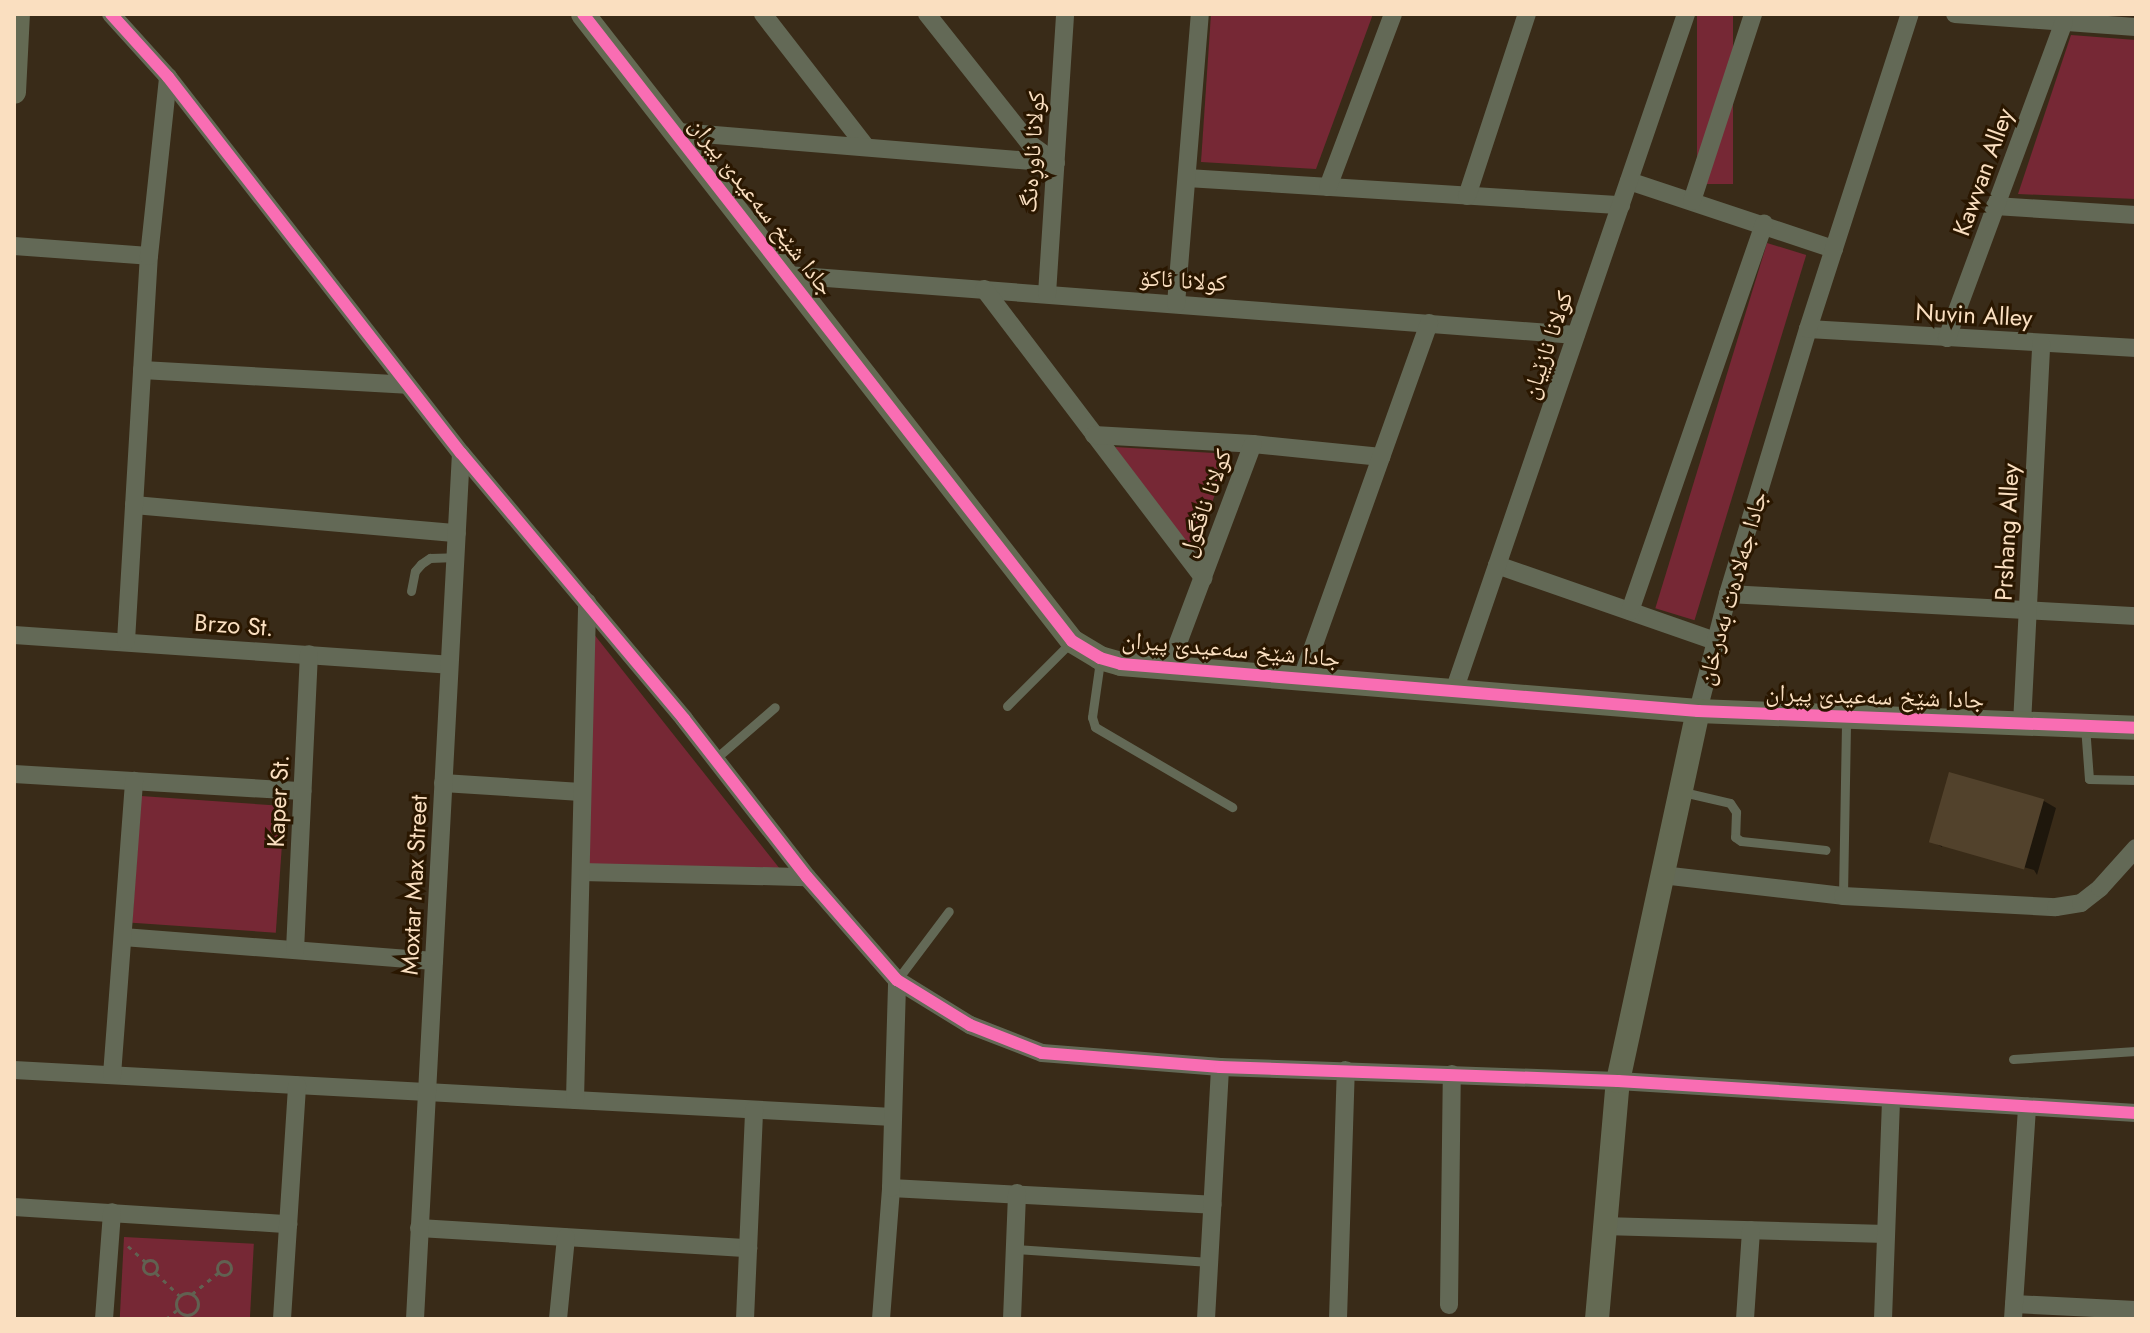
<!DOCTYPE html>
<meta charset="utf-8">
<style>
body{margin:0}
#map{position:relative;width:2150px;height:1333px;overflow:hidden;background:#392b18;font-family:Jost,"Noto Naskh Arabic",sans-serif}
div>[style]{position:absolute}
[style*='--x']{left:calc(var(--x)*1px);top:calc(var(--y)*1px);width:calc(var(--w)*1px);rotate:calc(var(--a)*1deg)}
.green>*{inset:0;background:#762835;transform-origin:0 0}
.shadow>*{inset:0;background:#0007}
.building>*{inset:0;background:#52422c;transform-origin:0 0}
.path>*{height:3px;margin-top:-1.5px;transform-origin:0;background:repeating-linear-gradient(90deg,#616151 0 4px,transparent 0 10px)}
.path>.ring{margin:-1.5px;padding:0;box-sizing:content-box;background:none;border:3px solid #616151;border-radius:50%}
.lane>*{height:9px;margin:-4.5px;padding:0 4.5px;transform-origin:4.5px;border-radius:4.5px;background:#636956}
.street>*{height:18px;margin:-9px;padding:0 9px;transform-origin:9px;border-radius:9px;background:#636956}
.secondary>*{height:24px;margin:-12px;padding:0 12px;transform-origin:12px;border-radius:12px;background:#646a53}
.cycleway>*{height:12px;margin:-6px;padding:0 6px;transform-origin:6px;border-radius:6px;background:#f96db3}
span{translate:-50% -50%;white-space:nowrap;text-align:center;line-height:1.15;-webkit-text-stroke:6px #2a1700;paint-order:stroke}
.street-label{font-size:24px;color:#fadfc0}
.frame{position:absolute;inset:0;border:16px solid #fadfc0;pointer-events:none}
</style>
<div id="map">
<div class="green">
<div style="clip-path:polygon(1211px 14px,1373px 14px,1316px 169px,1201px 162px)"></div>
<div style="left:1697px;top:14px;width:36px;height:170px"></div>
<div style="clip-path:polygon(2071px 35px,2136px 40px,2136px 199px,2018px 194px)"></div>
<div style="left:1767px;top:243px;width:41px;height:382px;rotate:17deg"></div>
<div style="clip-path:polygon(1115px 447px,1230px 454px,1193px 554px)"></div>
<div style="clip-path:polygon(593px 633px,780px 869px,588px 864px)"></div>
<div style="left:141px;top:796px;width:144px;height:127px;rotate:4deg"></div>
<div style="left:124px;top:1237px;width:130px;height:82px;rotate:3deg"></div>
</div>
<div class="shadow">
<div style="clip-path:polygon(1951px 774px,2044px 801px,2056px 808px,2037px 875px,2034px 870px,1942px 844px,1942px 847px,1931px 841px)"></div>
</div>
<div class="building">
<div style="left:1949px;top:772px;width:99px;height:73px;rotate:16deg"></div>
</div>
<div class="path">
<div style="--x:128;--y:1246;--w:24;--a:42"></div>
<div class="ring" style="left:143px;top:1260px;width:11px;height:11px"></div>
<div class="ring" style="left:217px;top:1261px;width:11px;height:11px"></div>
<div style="--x:156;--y:1273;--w:32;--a:44"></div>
<div class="ring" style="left:176px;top:1293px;width:19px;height:19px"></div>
<div style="--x:192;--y:1294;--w:35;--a:-39"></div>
<div style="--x:166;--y:1319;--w:14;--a:-39"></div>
</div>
<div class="lane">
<div style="--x:411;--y:591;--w:20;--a:-79"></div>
<div style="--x:415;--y:571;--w:9;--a:-49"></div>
<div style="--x:421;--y:564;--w:11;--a:-34"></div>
<div style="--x:430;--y:558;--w:25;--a:-2"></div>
<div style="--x:1100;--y:661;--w:57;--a:98.1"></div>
<div style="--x:1092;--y:717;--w:10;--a:73"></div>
<div style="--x:1095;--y:727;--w:159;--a:30.3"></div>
<div style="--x:1007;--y:706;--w:89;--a:-45"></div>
<div style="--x:2085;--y:726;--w:53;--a:85.7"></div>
<div style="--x:2089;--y:779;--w:47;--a:1.2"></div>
<div style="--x:715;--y:759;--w:79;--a:-40.9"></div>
<div style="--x:1683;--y:792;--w:48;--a:13.2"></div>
<div style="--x:1730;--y:803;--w:11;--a:56"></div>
<div style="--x:1736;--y:812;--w:25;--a:92"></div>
<div style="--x:1735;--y:837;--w:7;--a:34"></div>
<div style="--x:1741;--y:841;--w:85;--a:6"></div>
<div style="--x:1843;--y:896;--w:179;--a:-89"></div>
<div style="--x:897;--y:980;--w:86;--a:-53"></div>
<div style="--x:2013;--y:1059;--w:123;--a:-3.7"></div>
<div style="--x:1015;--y:1249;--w:195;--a:3.8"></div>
</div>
<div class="street">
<div style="--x:111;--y:14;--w:85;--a:47.9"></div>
<div style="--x:168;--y:77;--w:477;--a:52.1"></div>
<div style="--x:461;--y:453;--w:347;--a:50"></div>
<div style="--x:684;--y:719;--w:200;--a:52.1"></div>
<div style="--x:807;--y:877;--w:137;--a:48.9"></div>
<div style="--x:897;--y:980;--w:86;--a:31.7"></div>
<div style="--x:970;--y:1025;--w:77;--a:21.3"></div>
<div style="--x:1042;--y:1053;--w:179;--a:4.5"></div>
<div style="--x:1220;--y:1067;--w:398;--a:2"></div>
<div style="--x:1618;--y:1081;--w:519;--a:3.54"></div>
<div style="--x:763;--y:14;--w:168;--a:52.2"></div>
<div style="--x:927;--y:14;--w:166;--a:51.6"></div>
<div style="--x:1030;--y:144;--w:32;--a:36"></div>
<div style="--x:1955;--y:14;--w:181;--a:4.1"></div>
<div style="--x:678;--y:132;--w:379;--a:4.7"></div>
<div style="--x:1187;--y:178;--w:435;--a:3.6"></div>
<div style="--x:1629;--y:181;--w:216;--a:18.4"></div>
<div style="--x:1328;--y:187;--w:185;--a:-69.4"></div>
<div style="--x:1467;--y:196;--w:192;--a:-71.8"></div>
<div style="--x:1692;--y:201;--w:197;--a:-71.9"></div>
<div style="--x:1995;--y:206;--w:141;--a:3.7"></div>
<div style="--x:14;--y:246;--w:135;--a:4.2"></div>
<div style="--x:787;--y:275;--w:791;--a:4.35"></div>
<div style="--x:984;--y:289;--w:363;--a:52.8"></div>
<div style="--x:1047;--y:294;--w:281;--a:-86.3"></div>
<div style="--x:1176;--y:304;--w:291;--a:-85.3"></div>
<div style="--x:1808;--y:329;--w:329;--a:3.3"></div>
<div style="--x:1947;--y:338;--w:337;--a:-69.7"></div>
<div style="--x:142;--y:370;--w:265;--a:3.2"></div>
<div style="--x:1094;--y:435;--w:159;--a:3.2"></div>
<div style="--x:1253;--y:444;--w:129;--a:5.8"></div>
<div style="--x:134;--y:505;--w:324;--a:5"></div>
<div style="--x:1497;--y:565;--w:231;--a:19.2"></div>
<div style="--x:1728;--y:594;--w:409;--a:3.1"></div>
<div style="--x:1630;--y:611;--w:410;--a:-70.9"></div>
<div style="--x:14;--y:635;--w:436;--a:3.9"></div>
<div style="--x:126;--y:641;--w:386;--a:-86.6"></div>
<div style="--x:149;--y:256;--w:180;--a:-83.9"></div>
<div style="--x:1169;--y:667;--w:238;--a:-69.4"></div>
<div style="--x:1302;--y:678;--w:377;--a:-70.3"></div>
<div style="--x:1454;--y:691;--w:716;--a:-71.08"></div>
<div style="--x:1698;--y:711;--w:121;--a:-75.6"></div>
<div style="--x:1728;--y:594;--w:277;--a:-73.2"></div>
<div style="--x:1808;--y:329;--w:331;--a:-72.1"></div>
<div style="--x:2022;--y:724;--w:381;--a:-87.1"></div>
<div style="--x:14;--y:774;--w:289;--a:3.4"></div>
<div style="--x:443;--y:783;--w:138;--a:3.7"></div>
<div style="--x:581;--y:872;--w:226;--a:1.3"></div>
<div style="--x:1662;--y:875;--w:182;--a:6.6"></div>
<div style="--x:1843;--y:896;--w:213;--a:3"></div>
<div style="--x:2056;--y:907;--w:25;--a:-9"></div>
<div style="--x:2081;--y:903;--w:24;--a:-38"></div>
<div style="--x:2100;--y:888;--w:54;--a:-48"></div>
<div style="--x:123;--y:937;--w:312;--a:4.4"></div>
<div style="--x:295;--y:950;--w:296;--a:-87.3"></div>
<div style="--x:14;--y:1070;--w:880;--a:3.06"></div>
<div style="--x:112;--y:1075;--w:295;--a:-85.7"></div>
<div style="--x:575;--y:1100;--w:498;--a:-88.6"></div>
<div style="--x:891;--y:1188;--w:322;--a:3"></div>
<div style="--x:14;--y:1207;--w:275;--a:3.6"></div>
<div style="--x:1603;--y:1226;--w:283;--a:1.6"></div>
<div style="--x:419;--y:1228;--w:330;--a:3.5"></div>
<div style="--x:2014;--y:1304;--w:122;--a:2.8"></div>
<div style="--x:1449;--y:1305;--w:231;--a:-89.3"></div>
<div style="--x:104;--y:1319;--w:107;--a:-85.7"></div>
<div style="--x:282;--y:1319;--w:234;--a:-86.3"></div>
<div style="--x:415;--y:1319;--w:867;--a:-86.96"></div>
<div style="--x:558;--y:1319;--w:82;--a:-84.4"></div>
<div style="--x:745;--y:1319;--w:209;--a:-87.5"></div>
<div style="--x:881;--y:1319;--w:131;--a:-85.6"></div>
<div style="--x:891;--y:1188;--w:208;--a:-88.3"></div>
<div style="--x:1012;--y:1319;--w:126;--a:-87.7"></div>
<div style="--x:1206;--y:1319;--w:252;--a:-86.8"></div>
<div style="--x:1338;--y:1319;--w:249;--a:-88.2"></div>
<div style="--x:1745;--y:1319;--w:89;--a:-86.1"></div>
<div style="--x:1883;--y:1319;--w:221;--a:-87.9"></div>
<div style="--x:2013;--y:1319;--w:213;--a:-86.2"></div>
</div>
<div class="secondary">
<div style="--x:583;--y:14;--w:795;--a:52.05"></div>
<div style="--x:1072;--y:641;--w:33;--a:31"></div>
<div style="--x:1100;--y:658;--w:22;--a:16"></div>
<div style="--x:1121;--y:664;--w:579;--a:4.66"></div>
<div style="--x:1698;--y:711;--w:438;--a:2.2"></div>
<div style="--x:14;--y:92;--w:78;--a:-87.1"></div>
<div style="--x:1597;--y:1319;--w:239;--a:-85"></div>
<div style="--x:1618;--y:1081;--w:379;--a:-77.8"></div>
</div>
<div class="cycleway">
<div style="--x:111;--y:14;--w:85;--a:47.9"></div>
<div style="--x:168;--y:77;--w:477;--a:52.1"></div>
<div style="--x:461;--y:453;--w:347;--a:50"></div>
<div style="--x:684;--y:719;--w:200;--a:52.1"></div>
<div style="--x:807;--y:877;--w:137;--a:48.9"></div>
<div style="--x:897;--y:980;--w:86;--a:31.7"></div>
<div style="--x:970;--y:1025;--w:77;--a:21.3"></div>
<div style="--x:1042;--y:1053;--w:179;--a:4.5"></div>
<div style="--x:1220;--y:1067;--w:398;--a:2"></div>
<div style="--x:1618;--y:1081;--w:519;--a:3.54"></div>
<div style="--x:583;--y:14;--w:795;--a:52.05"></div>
<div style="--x:1072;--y:641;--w:33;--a:31"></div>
<div style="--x:1100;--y:658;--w:22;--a:16"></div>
<div style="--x:1121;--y:664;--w:579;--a:4.66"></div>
<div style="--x:1698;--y:711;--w:438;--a:2.2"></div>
</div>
<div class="street-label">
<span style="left:1032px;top:152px;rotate:-86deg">کولانا ناوڕەنگ</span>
<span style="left:1983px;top:172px;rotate:-70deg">Kawvan Alley</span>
<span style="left:762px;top:206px;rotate:52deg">جادا شێخ سەعیدێ پیران</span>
<span style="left:1183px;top:280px;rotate:4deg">کولانا ئاکۆ</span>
<span style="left:1974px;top:315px;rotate:3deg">Nuvin Alley</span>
<span style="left:1547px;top:345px;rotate:-71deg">کولانا نازێیان</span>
<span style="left:1205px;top:503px;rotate:-70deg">کولانا ناڤگول</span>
<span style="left:2007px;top:532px;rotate:-87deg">Prshang Alley</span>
<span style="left:1732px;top:588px;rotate:-74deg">جادا جەلادەت بەدرخان</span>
<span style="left:234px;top:625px;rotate:4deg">Brzo St.</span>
<span style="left:1231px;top:649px;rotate:5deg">جادا شێخ سەعیدێ پیران</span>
<span style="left:1875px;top:696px;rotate:2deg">جادا شێخ سەعیدێ پیران</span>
<span style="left:278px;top:801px;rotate:-87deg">Kaper St.</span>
<span style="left:414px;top:885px;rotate:-87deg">Moxtar Max Street</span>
</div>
<div class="frame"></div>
</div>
